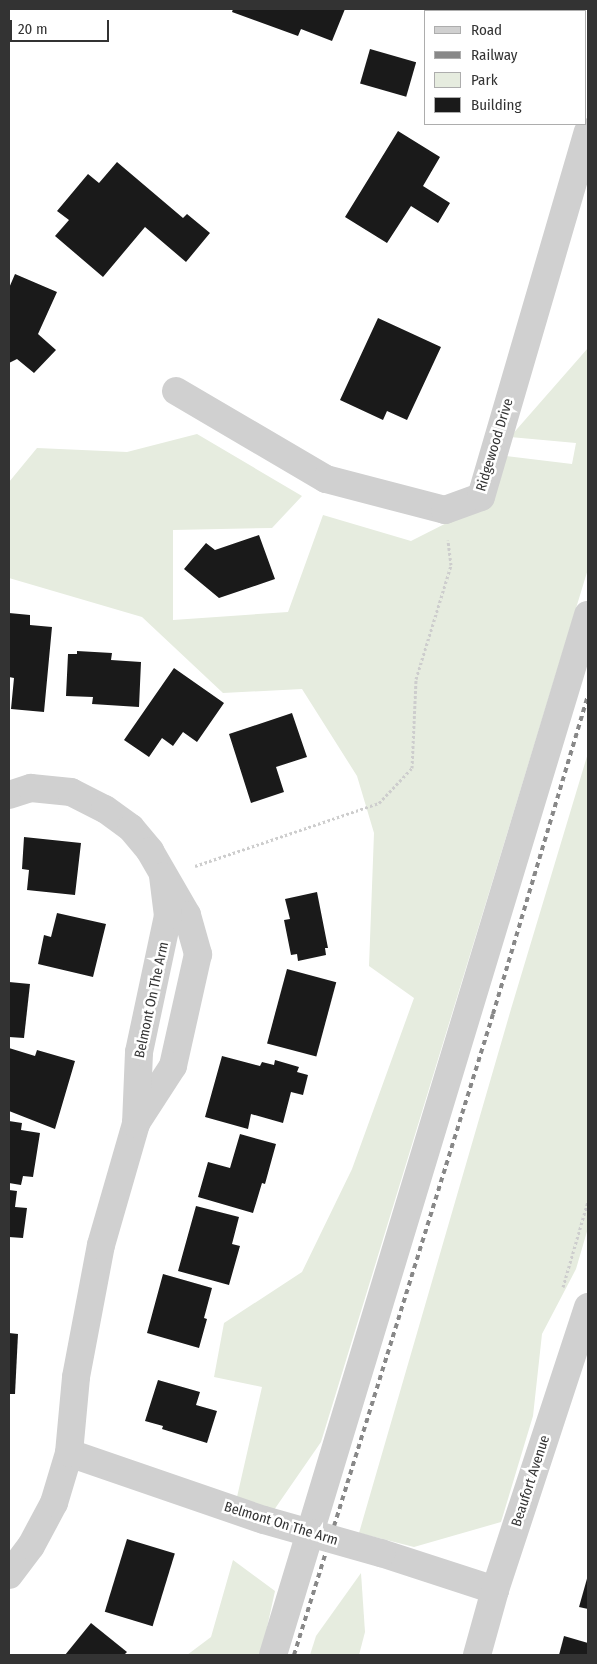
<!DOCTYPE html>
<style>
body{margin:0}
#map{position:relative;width:597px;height:1664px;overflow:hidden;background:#fff;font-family:"Fira Sans Condensed",sans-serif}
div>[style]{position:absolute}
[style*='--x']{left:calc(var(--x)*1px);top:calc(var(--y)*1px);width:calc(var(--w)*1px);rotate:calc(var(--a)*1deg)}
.green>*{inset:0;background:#e6ecdf}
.building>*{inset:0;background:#1a1a1a;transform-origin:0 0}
.path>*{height:3px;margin-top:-1.5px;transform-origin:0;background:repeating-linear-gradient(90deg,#cdcdcd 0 2.5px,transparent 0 5px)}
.minor>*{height:28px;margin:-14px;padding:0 14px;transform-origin:14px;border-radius:14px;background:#d0d0d0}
.rail>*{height:4px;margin-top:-2px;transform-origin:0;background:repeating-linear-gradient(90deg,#888 0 5px,transparent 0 9px)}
.minor-bridge>*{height:28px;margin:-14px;padding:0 14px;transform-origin:14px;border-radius:14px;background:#d0d0d0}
span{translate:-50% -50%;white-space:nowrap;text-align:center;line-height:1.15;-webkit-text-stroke:5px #fff;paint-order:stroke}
.street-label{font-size:14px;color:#333}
.frame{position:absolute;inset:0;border:10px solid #333;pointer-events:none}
.legend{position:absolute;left:424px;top:10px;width:162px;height:115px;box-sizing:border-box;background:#fff;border:1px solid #adadad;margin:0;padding:6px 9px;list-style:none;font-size:15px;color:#333}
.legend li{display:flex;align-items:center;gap:10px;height:25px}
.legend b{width:25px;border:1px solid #adadad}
.scale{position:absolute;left:10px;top:20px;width:99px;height:22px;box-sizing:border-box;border:2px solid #333;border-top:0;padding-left:6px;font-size:15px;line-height:18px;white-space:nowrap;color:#333;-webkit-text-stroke:4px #fff;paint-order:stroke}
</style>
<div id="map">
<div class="green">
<div style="clip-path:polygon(588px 348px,588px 569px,321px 1442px,274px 1510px,237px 1497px,262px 1387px,214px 1377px,224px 1323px,302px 1272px,352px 1169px,414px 998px,369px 966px,374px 833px,357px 776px,302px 689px,223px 693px,142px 617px,9px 578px,9px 482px,37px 448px,127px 452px,197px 434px,302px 496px,272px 528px,173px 530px,173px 620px,288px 612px,323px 515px,411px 541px,492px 500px,506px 456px,572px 464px,576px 443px,510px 437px)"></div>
<div style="clip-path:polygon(588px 753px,588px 1228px,576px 1269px,542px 1334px,533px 1416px,501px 1522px,414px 1547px,359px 1533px,511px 1009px)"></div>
<div style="clip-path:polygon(233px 1560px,275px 1591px,261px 1655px,187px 1655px,211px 1637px)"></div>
<div style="clip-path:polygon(361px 1573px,365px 1632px,359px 1655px,310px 1655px,316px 1636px)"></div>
</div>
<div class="building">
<div style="clip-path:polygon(233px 9px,345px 9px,332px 41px,301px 29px,298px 36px,232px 12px)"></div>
<div style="left:370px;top:49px;width:48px;height:36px;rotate:16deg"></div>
<div style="clip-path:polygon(398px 131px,440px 157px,423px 186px,450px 203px,438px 223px,411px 206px,387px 243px,345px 217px)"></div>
<div style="clip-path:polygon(117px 162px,183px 218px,187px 214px,210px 233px,186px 262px,145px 227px,103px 277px,55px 236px,69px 220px,57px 211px,88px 174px,99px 183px)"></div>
<div style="clip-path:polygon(15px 274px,57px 292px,38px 334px,56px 350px,34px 373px,17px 359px,9px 363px,9px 288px)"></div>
<div style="clip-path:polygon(378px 318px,441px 347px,407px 420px,387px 411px,383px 420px,340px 400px)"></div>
<div style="clip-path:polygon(259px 535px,275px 579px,219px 598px,184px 569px,206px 543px,215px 550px)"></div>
<div style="clip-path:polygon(9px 613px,30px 615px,30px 625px,52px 627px,44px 712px,11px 709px,14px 678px,9px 677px)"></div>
<div style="clip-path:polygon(77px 651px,112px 653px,111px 660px,141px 662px,139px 707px,92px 704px,93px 697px,66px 696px,68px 654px,77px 654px)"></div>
<div style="clip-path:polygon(174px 668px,224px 703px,197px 742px,183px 732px,173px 746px,162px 738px,149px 757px,124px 740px)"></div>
<div style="clip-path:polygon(292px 713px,307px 757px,276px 767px,284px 792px,251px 803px,229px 734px)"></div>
<div style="clip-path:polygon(24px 837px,81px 843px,75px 895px,27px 890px,29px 870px,22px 869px)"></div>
<div style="clip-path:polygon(317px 892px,328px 948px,325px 948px,326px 955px,298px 961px,297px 954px,291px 955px,284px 920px,290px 919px,285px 899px)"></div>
<div style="clip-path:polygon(57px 913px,106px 924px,93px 977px,38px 964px,44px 935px,51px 937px)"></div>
<div style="left:287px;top:969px;width:51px;height:77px;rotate:15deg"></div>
<div style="clip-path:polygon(9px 982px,30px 984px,24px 1038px,9px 1037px)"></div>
<div style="clip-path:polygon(9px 1048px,35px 1056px,37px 1050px,75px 1061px,55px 1129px,9px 1111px)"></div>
<div style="clip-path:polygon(222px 1056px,260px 1066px,262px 1062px,274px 1065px,275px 1060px,299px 1067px,297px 1072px,308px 1075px,303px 1095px,291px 1092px,283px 1123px,251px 1114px,248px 1129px,205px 1117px)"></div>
<div style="clip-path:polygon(9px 1121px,22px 1123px,21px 1130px,40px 1133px,33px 1177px,23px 1176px,21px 1185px,9px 1183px)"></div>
<div style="clip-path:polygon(240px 1134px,276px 1144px,265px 1184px,262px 1183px,253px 1213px,198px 1197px,208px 1162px,230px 1168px)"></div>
<div style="clip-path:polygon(9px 1190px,17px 1191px,15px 1207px,27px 1208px,23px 1238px,9px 1237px)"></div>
<div style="clip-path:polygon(196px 1206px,239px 1217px,232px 1244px,240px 1246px,229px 1285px,178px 1271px)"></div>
<div style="clip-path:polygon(163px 1274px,212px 1288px,204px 1318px,207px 1319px,199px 1348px,147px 1333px)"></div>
<div style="clip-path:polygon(9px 1333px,18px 1334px,15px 1394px,9px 1394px)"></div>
<div style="clip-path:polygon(158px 1380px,200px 1392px,196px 1405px,217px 1411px,207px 1443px,162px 1429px,163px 1426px,145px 1421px)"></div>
<div style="left:127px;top:1539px;width:50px;height:76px;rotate:17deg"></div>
<div style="clip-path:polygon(588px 1575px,588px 1609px,579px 1607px)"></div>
<div style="clip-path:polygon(91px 1623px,127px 1652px,124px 1655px,65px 1655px)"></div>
<div style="clip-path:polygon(564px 1636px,588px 1643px,588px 1655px,559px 1655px)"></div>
</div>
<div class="path">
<div style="--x:195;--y:866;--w:194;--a:-18.9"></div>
<div style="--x:379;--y:803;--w:48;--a:-46.7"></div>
<div style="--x:412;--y:768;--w:89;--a:-87.4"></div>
<div style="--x:416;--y:679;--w:119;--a:-72.9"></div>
<div style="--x:451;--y:565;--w:25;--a:-97"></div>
<div style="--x:563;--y:1287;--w:90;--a:-73.8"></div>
</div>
<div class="minor">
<div style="--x:176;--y:391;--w:174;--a:30.4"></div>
<div style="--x:326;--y:479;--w:123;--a:14.6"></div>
<div style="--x:445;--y:510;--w:38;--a:-20"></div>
<div style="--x:481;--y:497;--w:380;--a:-73.7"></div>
<div style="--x:9;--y:795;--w:23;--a:-18"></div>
<div style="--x:31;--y:788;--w:40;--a:5.7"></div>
<div style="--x:71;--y:792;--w:38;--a:27"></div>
<div style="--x:105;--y:809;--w:32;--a:36"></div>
<div style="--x:131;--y:828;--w:30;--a:50"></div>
<div style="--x:150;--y:851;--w:74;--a:60"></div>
<div style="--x:187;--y:915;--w:41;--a:74.2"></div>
<div style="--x:198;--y:954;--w:115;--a:102.6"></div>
<div style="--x:173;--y:1066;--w:68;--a:123"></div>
<div style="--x:69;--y:1453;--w:206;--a:19"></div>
<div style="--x:381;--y:1553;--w:120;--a:18"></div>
<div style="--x:9;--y:1575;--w:36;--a:-53"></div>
<div style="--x:31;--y:1546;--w:49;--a:-61.9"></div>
<div style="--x:54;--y:1503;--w:52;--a:-73.3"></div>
<div style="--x:69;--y:1453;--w:76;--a:-84.7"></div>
<div style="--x:76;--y:1377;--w:134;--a:-79.3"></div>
<div style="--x:101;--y:1245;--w:126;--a:-73.9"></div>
<div style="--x:136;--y:1124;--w:72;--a:-87.6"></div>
<div style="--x:139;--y:1052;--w:139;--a:-78"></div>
<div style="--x:168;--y:916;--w:40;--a:-97.1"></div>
<div style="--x:273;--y:1655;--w:1087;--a:-73.15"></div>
<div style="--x:477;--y:1655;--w:67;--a:-74.5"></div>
<div style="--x:495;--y:1590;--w:298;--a:-71.8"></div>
</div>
<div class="rail">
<div style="--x:294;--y:1655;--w:671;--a:-72.75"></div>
<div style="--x:493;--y:1014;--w:333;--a:-73.4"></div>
</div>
<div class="minor-bridge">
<div style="--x:264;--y:1520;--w:122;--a:15.8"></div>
</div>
<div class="street-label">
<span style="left:495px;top:445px;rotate:-73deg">Ridgewood Drive</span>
<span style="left:152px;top:1000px;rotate:-78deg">Belmont On The Arm</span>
<span style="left:531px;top:1481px;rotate:-72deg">Beaufort Avenue</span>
<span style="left:281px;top:1524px;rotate:17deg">Belmont On The Arm</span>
</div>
<div class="frame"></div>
<ul class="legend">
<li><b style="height:6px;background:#d0d0d0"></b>Road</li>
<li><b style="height:6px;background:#888"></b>Railway</li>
<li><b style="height:14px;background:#e6ecdf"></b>Park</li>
<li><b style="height:14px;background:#1a1a1a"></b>Building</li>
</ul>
<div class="scale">20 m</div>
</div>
